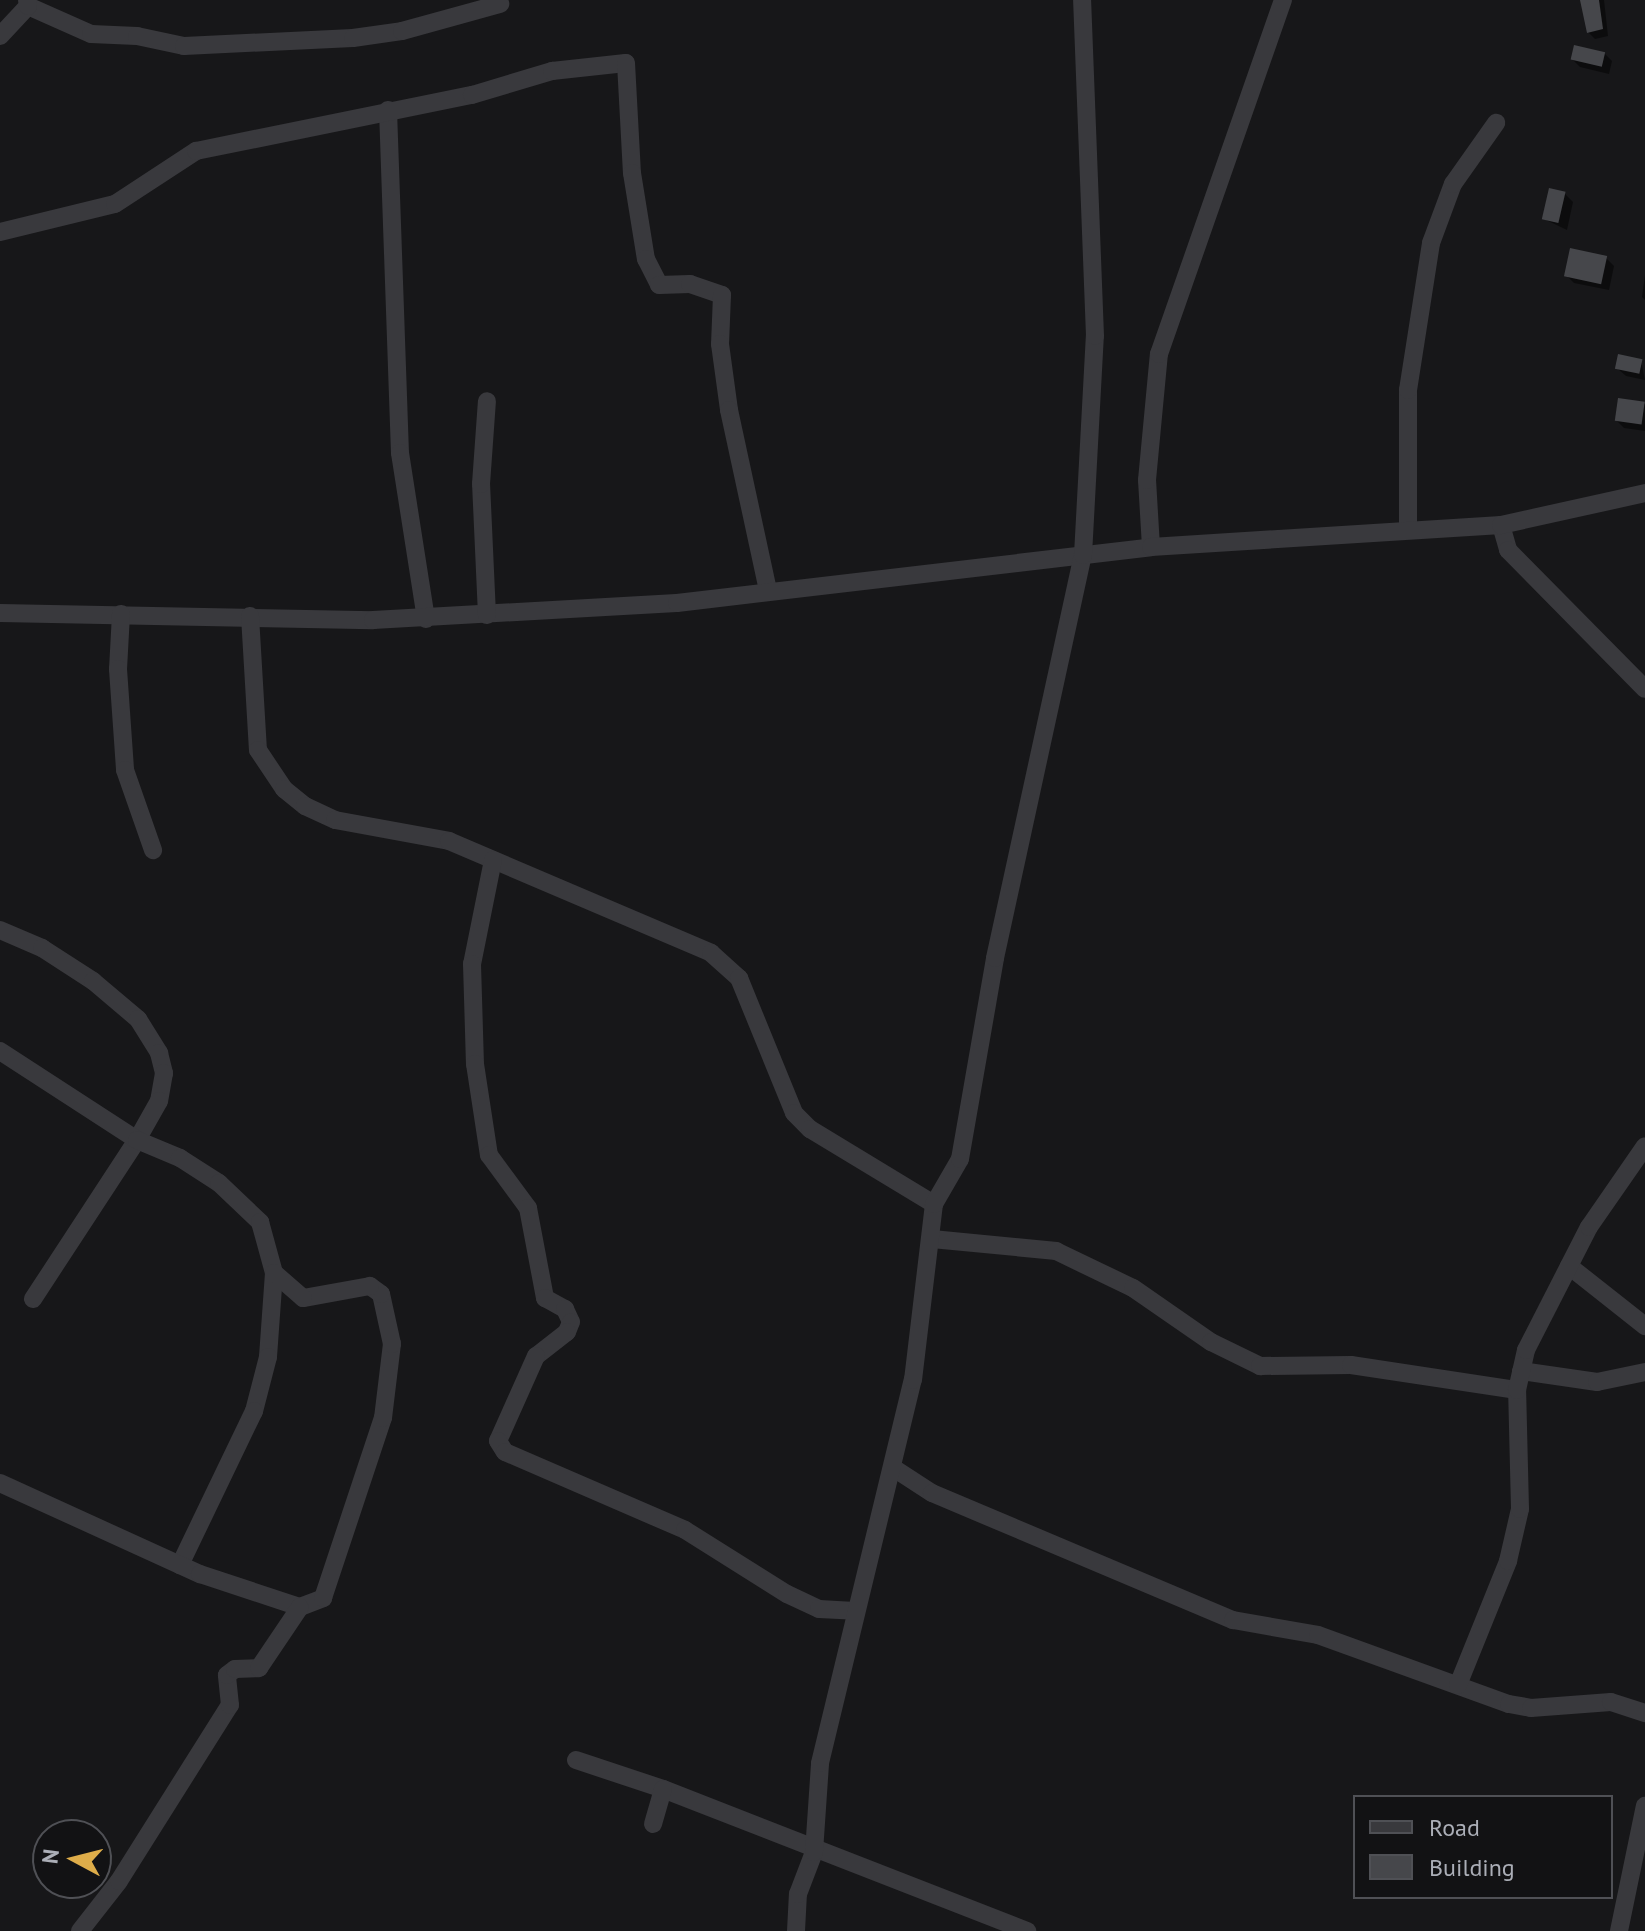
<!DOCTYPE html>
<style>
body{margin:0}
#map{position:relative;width:1645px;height:1931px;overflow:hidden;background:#171719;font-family:"PT Sans",sans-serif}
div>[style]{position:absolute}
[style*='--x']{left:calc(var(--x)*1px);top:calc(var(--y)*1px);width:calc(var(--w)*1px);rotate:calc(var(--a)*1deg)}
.shadow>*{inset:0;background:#0007}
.building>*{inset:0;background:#46474b;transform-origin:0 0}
.minor>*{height:18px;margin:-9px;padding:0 9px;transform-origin:9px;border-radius:9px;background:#39393d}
span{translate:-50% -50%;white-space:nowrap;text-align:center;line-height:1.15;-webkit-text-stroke:8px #121214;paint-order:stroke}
.legend{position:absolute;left:1353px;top:1795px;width:260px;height:104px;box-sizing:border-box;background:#121214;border:2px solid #4f5055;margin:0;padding:10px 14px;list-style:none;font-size:24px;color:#abaeb7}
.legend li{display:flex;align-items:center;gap:16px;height:40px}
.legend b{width:40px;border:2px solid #4f5055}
.north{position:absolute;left:32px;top:1819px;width:80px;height:80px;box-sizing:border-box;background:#121214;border:2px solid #4f5055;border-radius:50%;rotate:277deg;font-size:22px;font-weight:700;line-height:32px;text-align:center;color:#abaeb7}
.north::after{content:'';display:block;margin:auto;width:28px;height:36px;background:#dead4a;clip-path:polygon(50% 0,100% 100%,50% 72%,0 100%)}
</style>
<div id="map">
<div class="shadow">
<div style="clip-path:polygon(1582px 0,1604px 0,1608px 36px,1595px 39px,1588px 32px)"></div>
<div style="clip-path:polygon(1604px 53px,1612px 61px,1609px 74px,1580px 67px,1573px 60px)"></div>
<div style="clip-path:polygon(1565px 194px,1573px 202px,1567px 230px,1544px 219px)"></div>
<div style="clip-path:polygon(1606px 258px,1614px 266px,1609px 290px,1574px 283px,1566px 275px)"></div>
<div style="clip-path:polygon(1645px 275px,1645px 300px,1642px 297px)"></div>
<div style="clip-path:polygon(1641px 361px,1645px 380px,1626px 376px,1618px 369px)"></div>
<div style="clip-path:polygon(1619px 400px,1645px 404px,1645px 431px,1624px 428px,1616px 420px)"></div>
</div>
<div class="building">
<div style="clip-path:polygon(1580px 0,1599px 0,1603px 29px,1587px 33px)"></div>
<div style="left:1574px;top:45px;width:32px;height:15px;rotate:13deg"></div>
<div style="left:1549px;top:188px;width:17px;height:32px;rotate:13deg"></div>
<div style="left:1570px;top:248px;width:38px;height:29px;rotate:12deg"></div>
<div style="left:1618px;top:354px;width:25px;height:15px;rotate:12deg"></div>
<div style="left:1618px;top:398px;width:27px;height:23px;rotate:8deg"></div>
</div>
<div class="minor">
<div style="--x:28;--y:6;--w:69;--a:24"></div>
<div style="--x:91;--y:34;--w:46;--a:2.5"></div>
<div style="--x:137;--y:36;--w:48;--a:12"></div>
<div style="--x:184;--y:46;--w:169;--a:-2.7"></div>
<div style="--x:353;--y:38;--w:49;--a:-8.1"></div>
<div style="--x:402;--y:31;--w:102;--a:-15.4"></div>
<div style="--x:0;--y:36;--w:41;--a:-47"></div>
<div style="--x:28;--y:6;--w:6;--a:-99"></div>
<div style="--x:388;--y:110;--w:343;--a:88"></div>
<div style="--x:400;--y:453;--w:168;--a:81.1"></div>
<div style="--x:0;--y:232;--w:118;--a:-13.7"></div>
<div style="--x:115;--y:204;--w:97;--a:-33.2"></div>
<div style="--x:196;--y:151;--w:282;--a:-11.5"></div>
<div style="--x:472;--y:95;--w:84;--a:-16.7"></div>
<div style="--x:552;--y:71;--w:74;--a:-6.2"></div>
<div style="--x:626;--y:63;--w:110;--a:86.9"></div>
<div style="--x:632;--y:173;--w:87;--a:80.8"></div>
<div style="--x:646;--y:259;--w:29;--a:63"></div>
<div style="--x:659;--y:285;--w:31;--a:-2"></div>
<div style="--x:690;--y:284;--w:34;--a:19"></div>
<div style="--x:722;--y:295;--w:49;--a:92.3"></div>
<div style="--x:720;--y:344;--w:67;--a:82.2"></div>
<div style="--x:729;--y:410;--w:184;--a:77.8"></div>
<div style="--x:1501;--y:525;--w:26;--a:74"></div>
<div style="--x:1508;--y:550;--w:195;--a:45.4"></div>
<div style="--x:1408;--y:530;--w:140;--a:-90"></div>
<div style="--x:1408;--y:390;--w:149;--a:-81.1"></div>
<div style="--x:1431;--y:243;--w:63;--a:-69.6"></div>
<div style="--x:1453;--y:184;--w:75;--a:-54.8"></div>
<div style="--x:1151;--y:547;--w:67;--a:-93.4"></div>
<div style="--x:1147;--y:480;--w:127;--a:-84.6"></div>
<div style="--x:1159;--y:354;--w:375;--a:-70.7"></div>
<div style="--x:0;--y:613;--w:373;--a:1.1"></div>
<div style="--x:373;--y:620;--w:304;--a:-3.2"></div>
<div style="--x:677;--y:603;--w:477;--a:-6.7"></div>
<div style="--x:1151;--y:547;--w:351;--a:-3.6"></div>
<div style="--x:1501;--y:525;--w:148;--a:-12.5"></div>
<div style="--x:121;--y:614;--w:55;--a:93.1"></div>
<div style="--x:118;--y:669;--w:101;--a:86"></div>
<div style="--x:125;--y:770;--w:85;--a:70.7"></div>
<div style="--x:487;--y:615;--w:131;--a:-92.6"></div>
<div style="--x:481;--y:484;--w:83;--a:-85.9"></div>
<div style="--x:250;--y:616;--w:134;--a:86.6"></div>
<div style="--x:258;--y:750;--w:47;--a:56.3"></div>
<div style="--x:284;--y:789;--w:27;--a:39"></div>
<div style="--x:305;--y:806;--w:33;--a:25"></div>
<div style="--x:335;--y:820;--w:116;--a:10.4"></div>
<div style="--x:449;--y:841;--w:285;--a:23.1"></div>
<div style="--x:711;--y:953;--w:38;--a:42"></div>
<div style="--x:739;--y:978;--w:146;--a:67.8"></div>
<div style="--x:794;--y:1113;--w:23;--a:45"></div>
<div style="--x:810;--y:1129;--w:145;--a:31.2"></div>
<div style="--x:493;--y:860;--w:106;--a:101.4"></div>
<div style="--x:472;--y:964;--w:100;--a:88.3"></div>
<div style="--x:475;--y:1064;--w:92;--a:81.3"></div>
<div style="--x:489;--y:1155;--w:66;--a:53.7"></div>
<div style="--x:528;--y:1208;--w:92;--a:79.3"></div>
<div style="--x:545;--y:1298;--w:23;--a:29"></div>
<div style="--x:565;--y:1309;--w:14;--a:65"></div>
<div style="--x:571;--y:1322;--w:11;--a:112"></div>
<div style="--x:567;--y:1332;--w:39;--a:142"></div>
<div style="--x:536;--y:1356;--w:93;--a:114.1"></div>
<div style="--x:498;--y:1441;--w:13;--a:58"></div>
<div style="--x:505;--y:1452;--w:196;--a:23.4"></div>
<div style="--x:685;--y:1530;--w:120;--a:32.1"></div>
<div style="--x:787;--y:1594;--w:35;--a:25"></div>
<div style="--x:819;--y:1609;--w:36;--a:3"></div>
<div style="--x:0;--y:930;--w:46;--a:23.2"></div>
<div style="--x:42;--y:948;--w:61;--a:32.9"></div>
<div style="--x:93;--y:981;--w:59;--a:40.2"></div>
<div style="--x:138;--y:1019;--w:40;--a:58"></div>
<div style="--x:159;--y:1053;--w:21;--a:76"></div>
<div style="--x:164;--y:1073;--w:28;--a:100"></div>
<div style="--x:159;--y:1101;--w:45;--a:119.4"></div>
<div style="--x:137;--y:1140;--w:190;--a:123.2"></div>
<div style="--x:0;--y:1051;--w:163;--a:33"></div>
<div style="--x:137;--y:1140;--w:47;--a:22.7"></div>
<div style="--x:180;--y:1158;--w:46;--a:32.7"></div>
<div style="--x:219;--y:1183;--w:57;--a:43.6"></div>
<div style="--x:260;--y:1222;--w:53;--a:74.6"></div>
<div style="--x:274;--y:1273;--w:84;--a:94.1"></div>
<div style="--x:268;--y:1357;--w:56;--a:104.5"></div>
<div style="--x:254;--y:1411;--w:171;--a:115.7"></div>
<div style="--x:932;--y:1239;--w:125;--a:5.5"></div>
<div style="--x:1056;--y:1251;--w:85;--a:25.7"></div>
<div style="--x:1133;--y:1288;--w:95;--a:34.7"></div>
<div style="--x:1211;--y:1342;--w:55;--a:26.1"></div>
<div style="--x:1260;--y:1366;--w:91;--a:-0.6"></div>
<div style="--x:1351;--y:1365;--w:168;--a:8.6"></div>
<div style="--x:1569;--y:1266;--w:97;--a:38.3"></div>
<div style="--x:1521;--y:1371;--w:77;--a:8.2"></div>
<div style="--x:1597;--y:1382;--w:49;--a:-11.8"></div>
<div style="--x:895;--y:1469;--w:44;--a:33"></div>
<div style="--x:932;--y:1493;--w:327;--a:22.9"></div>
<div style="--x:1233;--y:1620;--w:86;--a:10"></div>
<div style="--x:1318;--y:1635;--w:203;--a:19.9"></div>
<div style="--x:1509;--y:1704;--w:22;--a:10"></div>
<div style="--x:1531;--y:1708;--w:80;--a:-4.3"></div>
<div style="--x:1611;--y:1702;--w:36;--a:18"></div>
<div style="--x:0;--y:1483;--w:220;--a:24.5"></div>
<div style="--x:200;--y:1574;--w:105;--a:18.3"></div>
<div style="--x:300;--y:1607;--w:25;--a:-21"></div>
<div style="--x:323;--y:1598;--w:190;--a:-71.6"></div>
<div style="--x:383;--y:1418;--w:75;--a:-83.1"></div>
<div style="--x:392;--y:1344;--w:51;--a:-102.4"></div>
<div style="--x:381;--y:1294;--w:14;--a:-144"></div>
<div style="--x:370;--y:1286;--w:68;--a:169.8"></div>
<div style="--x:303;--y:1298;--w:38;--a:-139"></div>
<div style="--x:1458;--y:1685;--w:134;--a:-68"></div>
<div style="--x:1508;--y:1561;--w:53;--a:-77"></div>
<div style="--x:1520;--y:1509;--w:119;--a:-91.4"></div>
<div style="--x:1517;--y:1390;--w:41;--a:-77.3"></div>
<div style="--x:1526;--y:1350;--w:138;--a:-62.9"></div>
<div style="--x:1589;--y:1227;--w:98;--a:-55.3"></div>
<div style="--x:576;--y:1760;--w:92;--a:18.4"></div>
<div style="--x:663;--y:1789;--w:391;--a:21.3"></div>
<div style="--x:653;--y:1824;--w:36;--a:-74"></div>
<div style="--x:80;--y:1931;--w:63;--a:-52"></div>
<div style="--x:119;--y:1881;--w:208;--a:-57.8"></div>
<div style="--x:230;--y:1705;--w:30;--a:-96"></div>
<div style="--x:227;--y:1675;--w:10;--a:-37"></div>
<div style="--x:235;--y:1669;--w:24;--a:-2"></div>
<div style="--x:259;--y:1668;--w:73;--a:-56.1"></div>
<div style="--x:796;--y:1931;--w:37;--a:-87"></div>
<div style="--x:798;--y:1894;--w:45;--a:-69.1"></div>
<div style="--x:814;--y:1852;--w:89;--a:-86.1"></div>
<div style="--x:820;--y:1763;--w:394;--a:-76.4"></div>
<div style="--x:913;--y:1380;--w:177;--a:-83.2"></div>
<div style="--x:934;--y:1204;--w:52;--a:-60"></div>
<div style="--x:960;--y:1159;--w:204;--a:-80.1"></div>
<div style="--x:995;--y:958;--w:412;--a:-77.7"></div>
<div style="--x:1083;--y:555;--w:219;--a:-86.9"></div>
<div style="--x:1095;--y:336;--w:336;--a:-92.2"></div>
<div style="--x:1619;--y:1931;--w:128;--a:-78.3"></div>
</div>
<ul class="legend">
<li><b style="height:10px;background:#39393d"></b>Road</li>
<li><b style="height:22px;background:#46474b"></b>Building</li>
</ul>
<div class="north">N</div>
</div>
